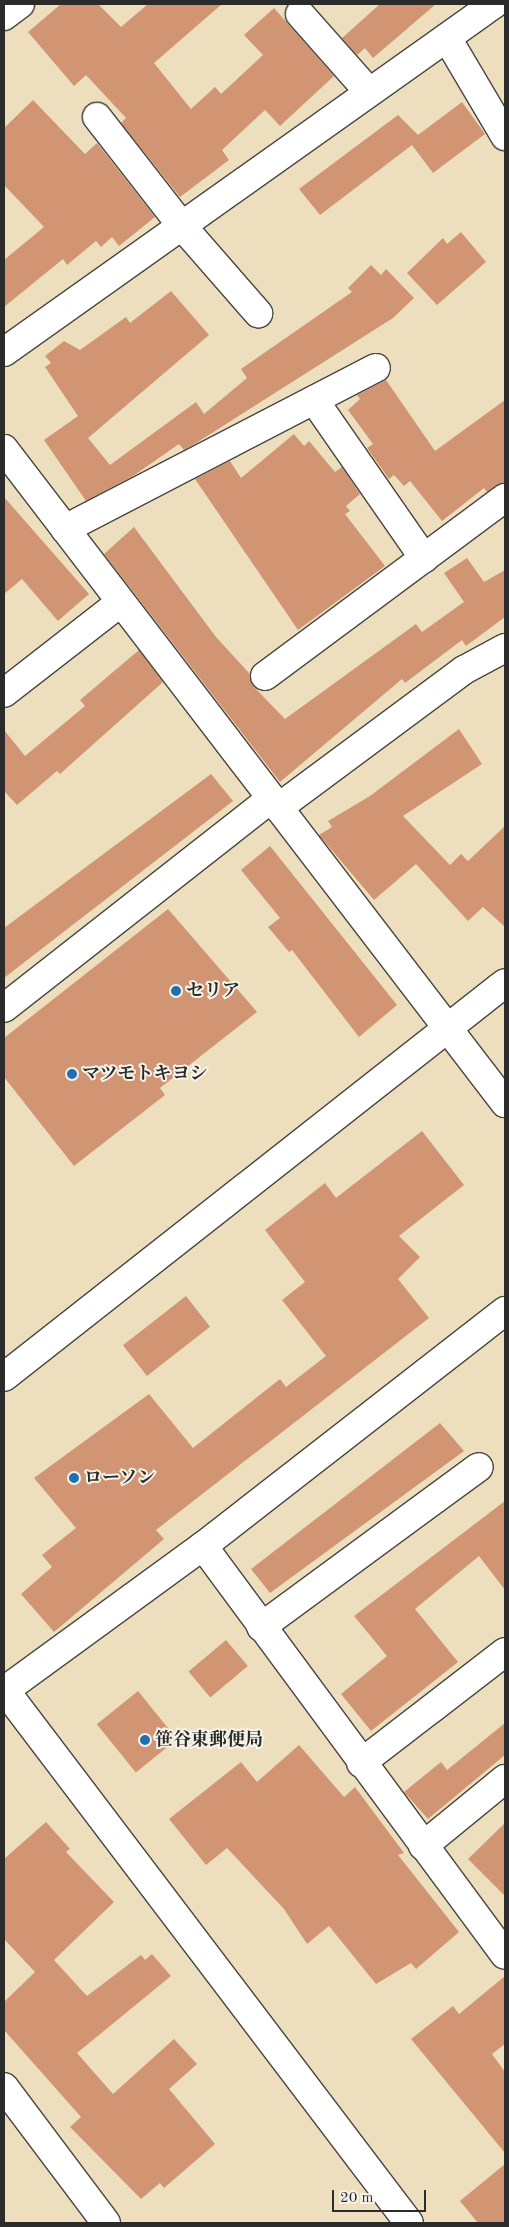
<!DOCTYPE html>
<meta charset="utf-8">
<style>
body{margin:0}
#map{position:relative;width:509px;height:2227px;overflow:hidden;background:#eddfbe;font-family:"Old Standard TT","Noto Serif JP",serif}
div>[style]{position:absolute}
[style*='--x']{left:calc(var(--x)*1px);top:calc(var(--y)*1px);width:calc(var(--w)*1px);rotate:calc(var(--a)*1deg)}
.building>*{inset:0;background:#d19574;transform-origin:0 0}
.roads{filter:drop-shadow(1px 0 #484641) drop-shadow(-1px 0 #484641) drop-shadow(0 1px #484641) drop-shadow(0 -1px #484641)}
.street>*{height:28px;margin:-14px;padding:0 14px;transform-origin:14px;border-radius:14px;background:#fff}
.secondary>*{height:28px;margin:-14px;padding:0 14px;transform-origin:14px;border-radius:14px;background:#fff}
.dots>*{width:14px;height:14px;translate:-50% -50%;box-sizing:border-box;border:2px solid #f7f3e8;border-radius:50%}
span{translate:-50% -50%;white-space:nowrap;text-align:center;line-height:1.15;-webkit-text-stroke:4px #f7f3e8;paint-order:stroke}
.poi-label{font-size:18px;color:#2b2b2b;font-weight:700}
.left{translate:0 -50%;text-align:left}
.frame{position:absolute;inset:0;border:5px solid #2b2b2b;pointer-events:none}
.scale{position:absolute;left:332px;top:2190px;width:94px;height:22px;box-sizing:border-box;border:2px solid #2b2b2b;border-top:0;padding-left:6px;font-size:15px;line-height:18px;white-space:nowrap;color:#2b2b2b;-webkit-text-stroke:4px #f7f3e8;paint-order:stroke}
</style>
<div id="map">
<div class="building">
<div style="clip-path:polygon(61px 4px,98px 4px,121px 27px,148px 4px,222px 4px,154px 63px,191px 109px,215px 87px,221px 94px,263px 55px,244px 35px,274px 8px,334px 76px,280px 126px,265px 110px,222px 150px,229px 160px,180px 197px,121px 123px,126px 118px,86px 75px,74px 86px,28px 32px)"></div>
<div style="clip-path:polygon(380px 4px,436px 4px,373px 58px,365px 48px,357px 55px,342px 38px)"></div>
<div style="clip-path:polygon(33px 100px,85px 154px,97px 143px,155px 217px,119px 246px,112px 237px,101px 247px,96px 241px,67px 265px,63px 259px,4px 307px,4px 260px,44px 227px,4px 185px,4px 128px)"></div>
<div style="clip-path:polygon(462px 102px,485px 134px,433px 173px,412px 145px,320px 215px,299px 189px,398px 115px,418px 135px)"></div>
<div style="clip-path:polygon(461px 232px,486px 262px,437px 305px,407px 273px,443px 238px,447px 244px)"></div>
<div style="clip-path:polygon(371px 265px,381px 275px,386px 269px,414px 298px,393px 318px,193px 445px,184px 450px,179px 444px,133px 476px,86px 501px,44px 440px,78px 416px,45px 367px,51px 363px,45px 356px,64px 341px,80px 350px,126px 317px,130px 323px,171px 291px,209px 335px,88px 438px,110px 465px,196px 402px,204px 414px,247px 378px,241px 369px,352px 292px,348px 288px)"></div>
<div style="clip-path:polygon(386px 380px,435px 451px,505px 400px,505px 483px,487px 492px,484px 488px,442px 521px,410px 481px,404px 486px,394px 475px,389px 479px,367px 448px,373px 444px,348px 410px,360px 399px,357px 395px)"></div>
<div style="clip-path:polygon(294px 434px,304px 446px,309px 441px,335px 472px,342px 467px,360px 494px,346px 506px,350px 511px,345px 514px,385px 566px,298px 630px,195px 479px,230px 461px,241px 478px)"></div>
<div style="clip-path:polygon(4px 497px,89px 594px,58px 621px,22px 579px,4px 594px)"></div>
<div style="clip-path:polygon(134px 527px,216px 637px,250px 674px,253px 686px,285px 719px,416px 624px,422px 632px,464px 602px,444px 573px,467px 558px,484px 582px,505px 570px,505px 617px,466px 646px,462px 640px,405px 683px,402px 679px,280px 782px,104px 554px)"></div>
<div style="clip-path:polygon(139px 650px,163px 682px,60px 774px,57px 771px,17px 805px,4px 791px,4px 730px,25px 756px,85px 706px,80px 700px)"></div>
<div style="clip-path:polygon(459px 729px,482px 764px,403px 816px,450px 865px,461px 854px,468px 861px,505px 826px,505px 927px,483px 907px,468px 921px,416px 864px,374px 900px,319px 835px,332px 827px,328px 821px,370px 796px)"></div>
<div style="clip-path:polygon(211px 774px,233px 801px,4px 978px,4px 928px)"></div>
<div style="clip-path:polygon(270px 846px,397px 1005px,359px 1037px,292px 950px,289px 952px,268px 927px,280px 918px,241px 870px)"></div>
<div style="clip-path:polygon(168px 909px,257px 1012px,160px 1088px,165px 1095px,74px 1166px,4px 1077px,4px 1038px)"></div>
<div style="clip-path:polygon(422px 1131px,464px 1185px,399px 1236px,420px 1257px,398px 1279px,429px 1318px,156px 1530px,164px 1539px,54px 1632px,21px 1594px,52px 1567px,42px 1555px,76px 1528px,34px 1478px,149px 1394px,193px 1448px,280px 1379px,286px 1387px,326px 1356px,282px 1300px,305px 1282px,265px 1230px,325px 1183px,336px 1198px)"></div>
<div style="left:186px;top:1296px;width:39px;height:80px;rotate:52deg"></div>
<div style="clip-path:polygon(440px 1423px,464px 1451px,270px 1593px,251px 1569px)"></div>
<div style="clip-path:polygon(505px 1501px,505px 1590px,479px 1556px,415px 1609px,458px 1662px,371px 1731px,341px 1694px,387px 1656px,354px 1616px)"></div>
<div style="left:226px;top:1640px;width:34px;height:49px;rotate:50deg"></div>
<div style="left:138px;top:1691px;width:62px;height:53px;rotate:51deg"></div>
<div style="clip-path:polygon(505px 1723px,505px 1755px,428px 1819px,404px 1792px,441px 1762px,447px 1770px)"></div>
<div style="clip-path:polygon(299px 1745px,344px 1797px,355px 1787px,404px 1853px,398px 1855px,459px 1932px,416px 1969px,411px 1963px,376px 1984px,329px 1926px,307px 1944px,284px 1909px,227px 1848px,206px 1865px,169px 1819px,241px 1762px,257px 1782px)"></div>
<div style="clip-path:polygon(46px 1822px,70px 1849px,66px 1852px,114px 1902px,54px 1960px,87px 1996px,141px 1955px,145px 1960px,152px 1954px,171px 1976px,77px 2053px,113px 2094px,174px 2039px,197px 2064px,169px 2089px,215px 2144px,164px 2188px,160px 2183px,141px 2199px,70px 2127px,81px 2117px,4px 2030px,4px 2002px,35px 1972px,4px 1939px,4px 1859px)"></div>
<div style="clip-path:polygon(505px 1823px,505px 1896px,468px 1859px)"></div>
<div style="clip-path:polygon(505px 1976px,505px 2044px,492px 2054px,505px 2072px,505px 2153px,411px 2039px,453px 2006px,459px 2014px)"></div>
<div style="clip-path:polygon(505px 2164px,505px 2223px,478px 2223px,460px 2201px)"></div>
</div>
<div class="roads">
<div class="street">
<div style="--x:300;--y:14;--w:104;--a:48.5"></div>
<div style="--x:4;--y:16;--w:20;--a:-37"></div>
<div style="--x:447;--y:38;--w:114;--a:59.4"></div>
<div style="--x:97;--y:117;--w:138;--a:52.1"></div>
<div style="--x:182;--y:226;--w:116;--a:48.9"></div>
<div style="--x:4;--y:352;--w:601;--a:-35.38"></div>
<div style="--x:314;--y:400;--w:193;--a:55.2"></div>
<div style="--x:4;--y:449;--w:824;--a:52.55"></div>
<div style="--x:65;--y:529;--w:350;--a:-27.4"></div>
<div style="--x:265;--y:676;--w:299;--a:-36.6"></div>
<div style="--x:4;--y:693;--w:148;--a:-37.9"></div>
<div style="--x:278;--y:808;--w:232;--a:-36.6"></div>
<div style="--x:464;--y:670;--w:47;--a:-28.2"></div>
<div style="--x:4;--y:1008;--w:339;--a:-38.1"></div>
<div style="--x:203;--y:1546;--w:508;--a:53.56"></div>
<div style="--x:261;--y:1627;--w:270;--a:-36.3"></div>
<div style="--x:4;--y:1691;--w:246;--a:-36.1"></div>
<div style="--x:203;--y:1546;--w:383;--a:-37.9"></div>
<div style="--x:361;--y:1763;--w:182;--a:-37.6"></div>
<div style="--x:423;--y:1846;--w:106;--a:-39.3"></div>
<div style="--x:4;--y:2087;--w:170;--a:53.1"></div>
</div>
<div class="secondary">
<div style="--x:4;--y:1377;--w:637;--a:-38.18"></div>
<div style="--x:4;--y:1689;--w:670;--a:52.82"></div>
</div>
</div>
<div class="dots">
<div style="left:176px;top:991px;background:#1f6fb2"></div>
<div style="left:72px;top:1074px;background:#1f6fb2"></div>
<div style="left:74px;top:1478px;background:#1f6fb2"></div>
<div style="left:145px;top:1740px;background:#1f6fb2"></div>
</div>
<div class="poi-label">
<span class="left" style="left:186px;top:991px">セリア</span>
<span class="left" style="left:82px;top:1074px">マツモトキヨシ</span>
<span class="left" style="left:84px;top:1478px">ローソン</span>
<span class="left" style="left:155px;top:1740px">笹谷東郵便局</span>
</div>
<div class="frame"></div>
<div class="scale">20 m</div>
</div>
